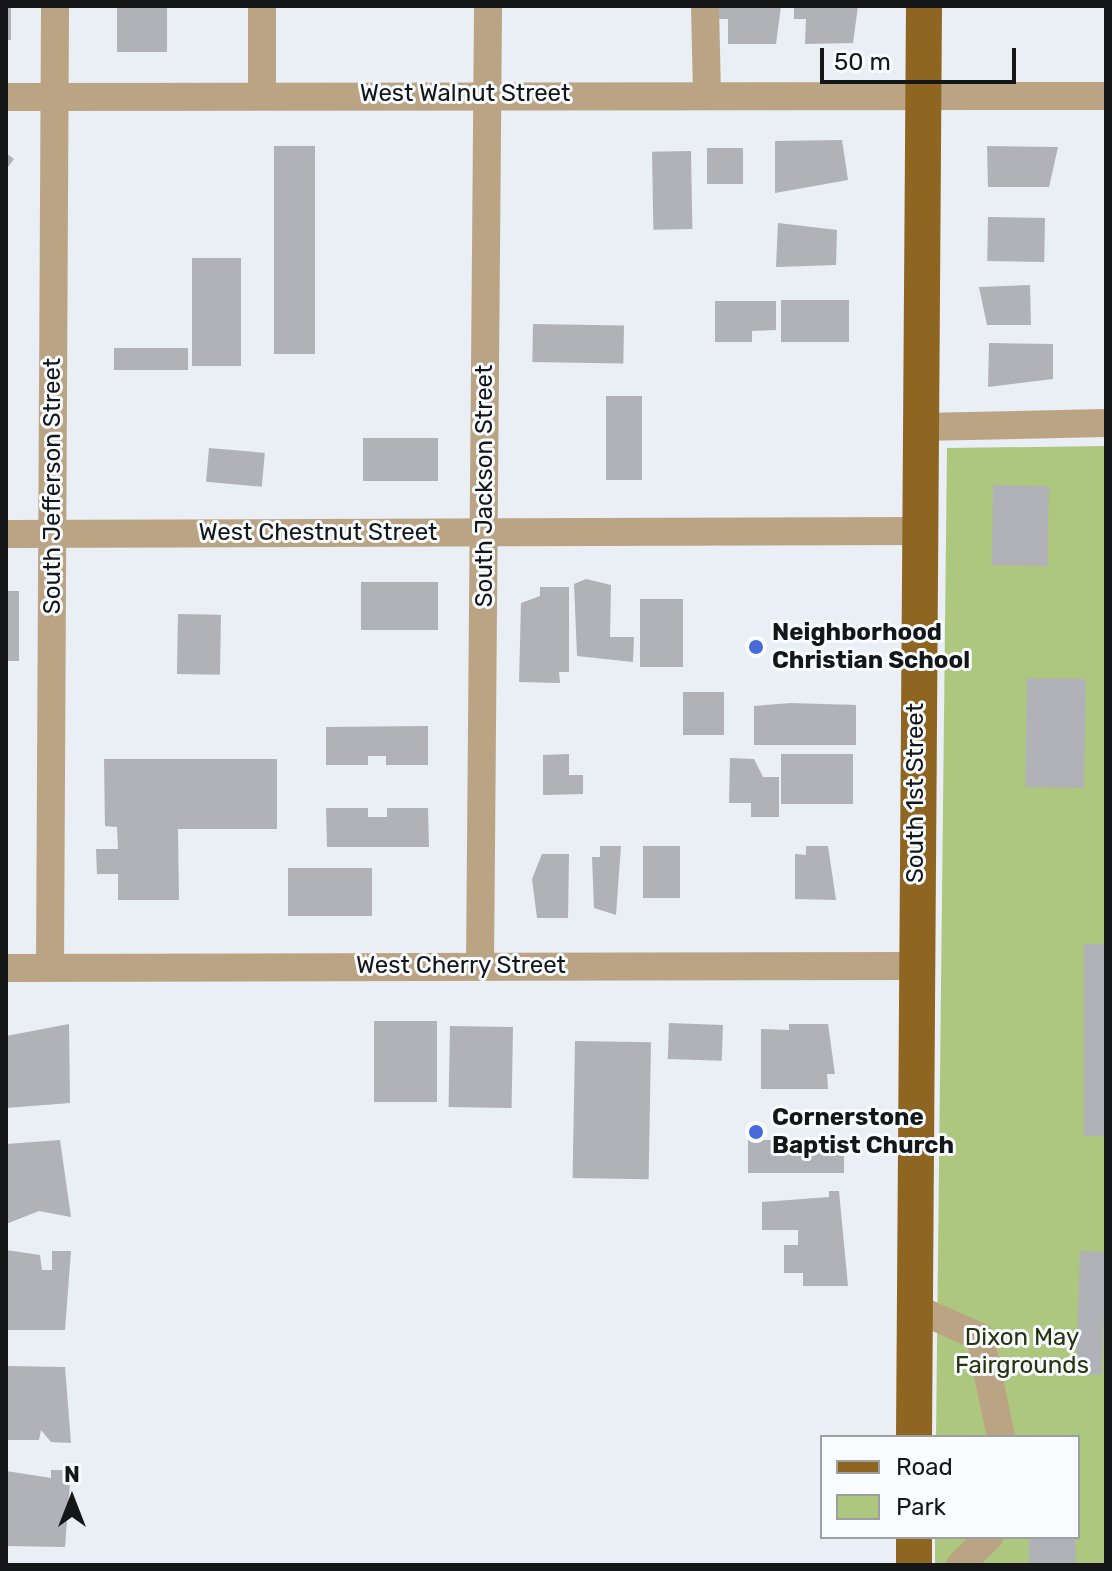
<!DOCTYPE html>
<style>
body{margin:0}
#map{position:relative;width:1112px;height:1571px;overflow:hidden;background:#e9eff5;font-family:Rubik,sans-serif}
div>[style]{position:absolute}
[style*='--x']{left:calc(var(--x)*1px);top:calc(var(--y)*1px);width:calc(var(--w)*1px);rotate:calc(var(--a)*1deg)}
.green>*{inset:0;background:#aec77e}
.building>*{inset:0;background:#b1b1b8;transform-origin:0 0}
.minor>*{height:28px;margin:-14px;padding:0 14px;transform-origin:14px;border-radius:14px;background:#bba484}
.major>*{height:36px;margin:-18px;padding:0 18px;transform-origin:18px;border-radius:18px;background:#8e6521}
.dots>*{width:22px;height:22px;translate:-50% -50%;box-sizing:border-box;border:4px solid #f9fcfe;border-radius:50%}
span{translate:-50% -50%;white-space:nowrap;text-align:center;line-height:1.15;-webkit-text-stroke:6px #f9fcfe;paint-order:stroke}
.street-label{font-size:24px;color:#141618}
.poi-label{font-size:24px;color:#141618;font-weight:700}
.left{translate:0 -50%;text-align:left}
.park-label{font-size:24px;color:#27320e}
.frame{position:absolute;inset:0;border:8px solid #141618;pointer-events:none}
.legend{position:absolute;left:820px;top:1435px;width:260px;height:104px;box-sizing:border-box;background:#f9fcfe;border:2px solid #9da0a2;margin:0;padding:10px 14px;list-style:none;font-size:24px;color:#141618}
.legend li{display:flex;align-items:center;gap:16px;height:40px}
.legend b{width:40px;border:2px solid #9da0a2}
.north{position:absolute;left:32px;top:1459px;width:80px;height:80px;-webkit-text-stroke:6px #f9fcfe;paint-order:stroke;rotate:0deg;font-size:22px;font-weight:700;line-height:32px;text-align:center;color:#141618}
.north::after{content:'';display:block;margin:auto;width:28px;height:36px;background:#141618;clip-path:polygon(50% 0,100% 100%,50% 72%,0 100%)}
.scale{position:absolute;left:820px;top:48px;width:196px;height:36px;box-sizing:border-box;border:4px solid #141618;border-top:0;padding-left:10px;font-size:24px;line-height:28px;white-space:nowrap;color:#141618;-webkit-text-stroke:6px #f9fcfe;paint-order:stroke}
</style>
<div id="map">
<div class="green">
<div style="clip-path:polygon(1106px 446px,1106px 1565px,935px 1565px,935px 1537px,1078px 1537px,1078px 1437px,936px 1437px,947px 448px)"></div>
</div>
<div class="building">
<div style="left:6px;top:6px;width:5px;height:34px"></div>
<div style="left:117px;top:6px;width:50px;height:46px"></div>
<div style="clip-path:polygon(717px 6px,781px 6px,776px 44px,728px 44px,728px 19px,717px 19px)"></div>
<div style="clip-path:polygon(794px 6px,858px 6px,853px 43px,805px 44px,806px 19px,794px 19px)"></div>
<div style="clip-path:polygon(842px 140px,848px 180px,775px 193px,775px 141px)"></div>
<div style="left:274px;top:146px;width:41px;height:208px"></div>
<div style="clip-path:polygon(987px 146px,1058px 147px,1049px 187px,988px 187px)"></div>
<div style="left:707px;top:148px;width:36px;height:36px"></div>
<div style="left:691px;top:151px;width:78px;height:39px;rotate:89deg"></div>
<div style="left:6px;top:153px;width:10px;height:53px;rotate:37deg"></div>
<div style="left:988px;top:217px;width:57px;height:44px;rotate:1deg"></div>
<div style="clip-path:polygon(778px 223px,837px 230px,836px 265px,776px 267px)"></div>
<div style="left:192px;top:258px;width:49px;height:108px"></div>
<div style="clip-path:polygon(1030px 285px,1031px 325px,987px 325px,979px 287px)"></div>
<div style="left:781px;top:300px;width:68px;height:42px"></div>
<div style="clip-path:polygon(715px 301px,776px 301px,776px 330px,752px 331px,752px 342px,715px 342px)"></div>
<div style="left:533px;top:324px;width:91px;height:38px;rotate:1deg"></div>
<div style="clip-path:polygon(989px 343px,1053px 344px,1053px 379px,988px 387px)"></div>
<div style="left:188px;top:348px;width:22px;height:74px;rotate:90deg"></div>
<div style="left:606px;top:396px;width:36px;height:84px"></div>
<div style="left:438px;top:438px;width:43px;height:75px;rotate:90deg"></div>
<div style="left:209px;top:448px;width:56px;height:34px;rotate:5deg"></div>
<div style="left:993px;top:485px;width:56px;height:80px;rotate:1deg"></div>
<div style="clip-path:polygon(586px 579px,611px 585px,610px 637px,634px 637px,633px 662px,577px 656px,574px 584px)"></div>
<div style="left:361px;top:582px;width:77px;height:48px"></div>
<div style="clip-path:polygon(540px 587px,569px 587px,569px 672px,559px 672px,560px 683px,519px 682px,521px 603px,540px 596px)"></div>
<div style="left:6px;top:591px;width:13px;height:70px"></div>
<div style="left:640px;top:599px;width:43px;height:68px"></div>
<div style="left:178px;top:614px;width:43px;height:60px;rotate:1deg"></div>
<div style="left:1027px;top:678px;width:59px;height:109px;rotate:1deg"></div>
<div style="left:683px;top:692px;width:41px;height:43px"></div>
<div style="clip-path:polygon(791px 703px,856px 705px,856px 745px,754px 745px,754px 706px)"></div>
<div style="clip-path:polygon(428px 726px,428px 765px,386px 765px,386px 756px,368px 756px,368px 765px,326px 765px,326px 727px)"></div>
<div style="clip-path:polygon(569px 754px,569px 775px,583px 775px,583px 794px,543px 795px,543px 755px)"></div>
<div style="left:781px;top:754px;width:72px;height:50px"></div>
<div style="clip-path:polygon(730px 758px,754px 759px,763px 777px,779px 777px,779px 817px,751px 817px,751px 803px,729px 803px)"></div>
<div style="clip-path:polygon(104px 759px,277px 759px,277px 829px,178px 829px,179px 900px,118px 900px,118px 874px,97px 874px,96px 849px,118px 849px,117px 827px,105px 826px)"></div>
<div style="clip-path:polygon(326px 808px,368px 808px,368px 817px,387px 817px,387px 808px,428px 808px,429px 847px,327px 847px)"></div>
<div style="clip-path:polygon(600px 846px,621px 846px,616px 915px,594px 908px,592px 857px,600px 857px)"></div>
<div style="left:643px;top:846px;width:37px;height:52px"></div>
<div style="clip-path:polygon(806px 846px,828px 846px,836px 900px,795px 899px,795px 854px,806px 855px)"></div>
<div style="clip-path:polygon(542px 854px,569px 854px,568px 918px,537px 918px,532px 879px)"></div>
<div style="left:288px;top:868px;width:84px;height:48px"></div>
<div style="left:1084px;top:944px;width:22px;height:192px"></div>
<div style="left:374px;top:1021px;width:63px;height:81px"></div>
<div style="left:669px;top:1023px;width:54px;height:36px;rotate:2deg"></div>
<div style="clip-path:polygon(69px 1024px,70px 1103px,6px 1108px,6px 1036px)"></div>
<div style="clip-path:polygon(789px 1024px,828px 1024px,835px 1074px,827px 1074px,828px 1089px,761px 1089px,761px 1029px,789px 1030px)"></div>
<div style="left:450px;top:1026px;width:63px;height:81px;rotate:1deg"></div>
<div style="left:575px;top:1041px;width:76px;height:137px;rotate:1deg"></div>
<div style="clip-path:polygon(60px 1140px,71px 1217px,39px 1211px,6px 1224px,6px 1144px)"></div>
<div style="left:844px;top:1140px;width:33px;height:96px;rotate:90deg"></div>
<div style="clip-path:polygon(829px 1191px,839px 1191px,848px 1286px,803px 1286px,803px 1273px,784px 1273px,784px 1245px,798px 1245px,798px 1230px,762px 1230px,762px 1202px,829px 1197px)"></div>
<div style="clip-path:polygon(6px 1250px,40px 1255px,42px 1270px,52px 1270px,52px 1251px,71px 1251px,65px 1330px,6px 1330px)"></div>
<div style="left:1080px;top:1251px;width:26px;height:123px;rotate:2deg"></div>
<div style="clip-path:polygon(6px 1366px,65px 1367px,71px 1443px,51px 1442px,41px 1430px,39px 1440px,6px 1440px)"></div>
<div style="clip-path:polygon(51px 1470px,71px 1470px,65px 1547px,6px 1546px,6px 1471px,51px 1478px)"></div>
<div style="left:1029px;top:1537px;width:47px;height:28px"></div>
</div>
<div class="minor">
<div style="--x:705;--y:6;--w:88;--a:88.7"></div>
<div style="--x:262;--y:94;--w:88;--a:-90"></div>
<div style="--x:6;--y:97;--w:1100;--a:-0.05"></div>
<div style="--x:920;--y:427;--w:186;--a:-1.2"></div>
<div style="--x:6;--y:534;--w:911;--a:-0.19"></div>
<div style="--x:50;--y:966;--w:960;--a:-89.7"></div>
<div style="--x:480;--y:966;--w:960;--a:-89.52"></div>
<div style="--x:6;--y:968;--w:910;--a:-0.13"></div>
<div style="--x:915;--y:1308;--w:71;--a:24"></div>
<div style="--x:980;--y:1337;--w:102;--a:78.1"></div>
<div style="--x:960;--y:1565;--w:40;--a:-44"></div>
</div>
<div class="major">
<div style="--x:914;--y:1437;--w:1431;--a:-89.6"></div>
<div style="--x:914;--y:1565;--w:28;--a:-90"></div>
</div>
<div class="dots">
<div style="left:756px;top:647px;background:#4669dc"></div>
<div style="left:756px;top:1132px;background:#4669dc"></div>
</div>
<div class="street-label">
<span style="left:465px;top:94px">West Walnut Street</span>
<span style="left:53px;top:486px;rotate:-90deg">South Jefferson Street</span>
<span style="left:485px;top:486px;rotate:-90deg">South Jackson Street</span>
<span style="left:318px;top:533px">West Chestnut Street</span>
<span style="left:916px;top:793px;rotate:-90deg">South 1st Street</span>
<span style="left:461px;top:966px">West Cherry Street</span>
</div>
<div class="poi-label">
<span class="left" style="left:772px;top:647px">Neighborhood<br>Christian School</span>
<span class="left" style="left:772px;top:1132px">Cornerstone<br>Baptist Church</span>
</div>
<div class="park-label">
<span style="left:1022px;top:1352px">Dixon May<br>Fairgrounds</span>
</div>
<div class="frame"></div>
<ul class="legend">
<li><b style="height:10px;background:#8e6521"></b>Road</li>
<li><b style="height:22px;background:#aec77e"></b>Park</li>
</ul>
<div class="north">N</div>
<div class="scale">50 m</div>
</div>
